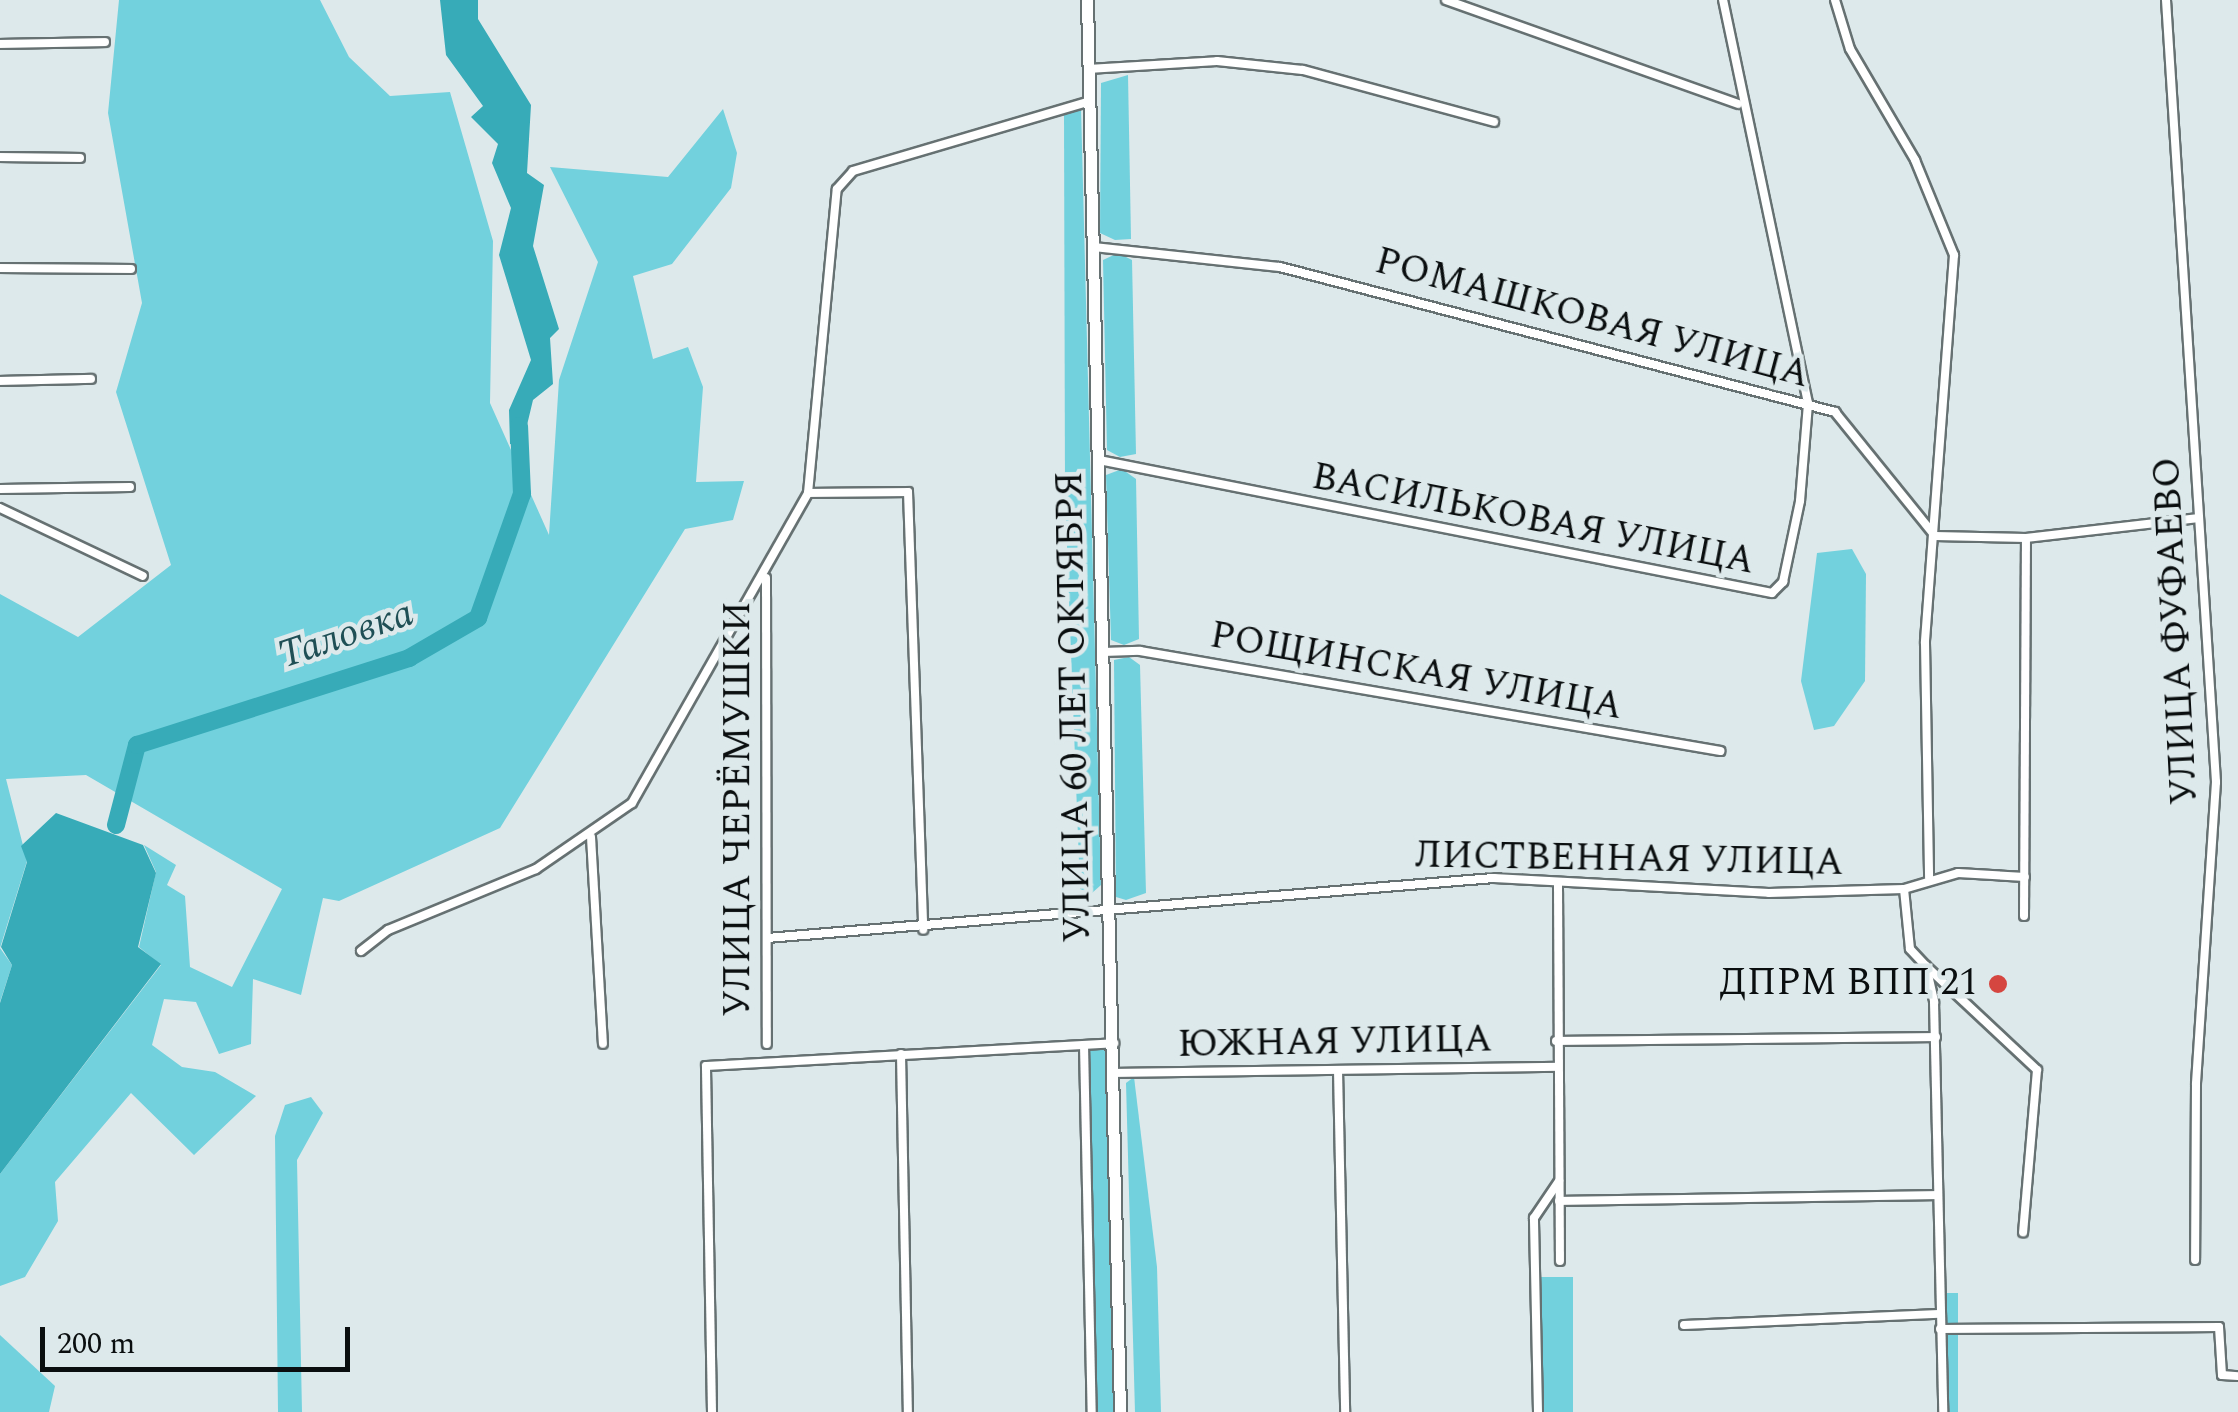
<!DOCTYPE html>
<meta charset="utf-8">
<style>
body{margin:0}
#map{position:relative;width:2238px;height:1412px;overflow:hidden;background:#dde9eb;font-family:Spectral,serif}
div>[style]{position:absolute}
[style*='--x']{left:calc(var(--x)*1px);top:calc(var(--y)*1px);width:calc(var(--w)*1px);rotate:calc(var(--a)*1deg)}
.green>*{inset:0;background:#72d1dd;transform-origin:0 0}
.water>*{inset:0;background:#37abb8}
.river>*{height:18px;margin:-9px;padding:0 9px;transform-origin:9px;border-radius:9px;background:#37abb8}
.roads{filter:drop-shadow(2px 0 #667172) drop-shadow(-2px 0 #667172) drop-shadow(0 2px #667172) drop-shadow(0 -2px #667172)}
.street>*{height:8px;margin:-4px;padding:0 4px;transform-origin:4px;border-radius:4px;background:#fff}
.secondary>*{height:11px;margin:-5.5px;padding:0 5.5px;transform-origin:5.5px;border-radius:5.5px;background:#fff}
.dots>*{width:28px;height:28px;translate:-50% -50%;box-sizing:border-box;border:5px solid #dde9eb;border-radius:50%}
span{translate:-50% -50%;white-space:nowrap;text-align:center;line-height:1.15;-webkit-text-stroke:9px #dde9eb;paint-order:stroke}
.street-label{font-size:38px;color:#0a0e0f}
.poi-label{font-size:38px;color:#0a0e0f}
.right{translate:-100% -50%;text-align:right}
.water-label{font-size:40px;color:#1f4f55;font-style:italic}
.scale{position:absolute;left:40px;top:1327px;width:310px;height:45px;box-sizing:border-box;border:5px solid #0a0e0f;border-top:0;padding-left:12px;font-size:30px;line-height:35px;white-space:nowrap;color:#0a0e0f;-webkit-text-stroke:8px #dde9eb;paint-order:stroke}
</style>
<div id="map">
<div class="green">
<div style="clip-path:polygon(119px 0,320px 0,349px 57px,390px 96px,450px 92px,493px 241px,490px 403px,549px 535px,559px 380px,598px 262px,550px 167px,668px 177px,723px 109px,737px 153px,731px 188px,672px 264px,633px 276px,653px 359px,688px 347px,703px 387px,696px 482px,744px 481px,733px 520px,685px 529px,500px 828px,339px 901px,323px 898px,301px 995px,253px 979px,251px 1044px,219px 1054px,196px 1002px,164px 999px,152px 1045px,182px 1067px,215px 1072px,256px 1096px,194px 1155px,131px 1093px,55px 1182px,58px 1221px,25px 1277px,0 1286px,0 1174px,161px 965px,139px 947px,156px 872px,144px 845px,176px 865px,167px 885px,185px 896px,190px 967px,232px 987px,282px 889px,86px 775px,6px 779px,27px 861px,0 948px,12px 965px,0 1002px,0 594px,78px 637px,171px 565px,116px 392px,142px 303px,108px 113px)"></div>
<div style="clip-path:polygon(1128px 75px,1131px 239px,1115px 240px,1100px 233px,1101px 83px)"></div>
<div style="clip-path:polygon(1081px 108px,1101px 885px,1092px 893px,1080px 889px,1065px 494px,1064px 112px)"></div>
<div style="clip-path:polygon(1118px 253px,1132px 260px,1136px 454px,1120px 457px,1107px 450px,1103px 260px)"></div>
<div style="clip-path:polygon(1122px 469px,1136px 479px,1139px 639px,1124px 645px,1111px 640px,1106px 475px)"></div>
<div style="clip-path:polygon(1852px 549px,1866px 574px,1865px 681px,1834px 726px,1814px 730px,1801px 681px,1817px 553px)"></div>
<div style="clip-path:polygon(1129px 657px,1140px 665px,1146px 893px,1126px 900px,1116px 897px,1114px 660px)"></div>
<div style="clip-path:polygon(1101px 1042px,1107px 1050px,1115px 1412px,1094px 1412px,1089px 1047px)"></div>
<div style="clip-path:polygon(1134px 1077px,1157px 1267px,1161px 1412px,1135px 1412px,1126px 1083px)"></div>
<div style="clip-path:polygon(311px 1097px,323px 1113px,297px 1160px,302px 1412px,278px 1412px,275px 1136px,285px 1105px)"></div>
<div style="left:1539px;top:1277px;width:34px;height:135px"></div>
<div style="left:1940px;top:1293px;width:18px;height:119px"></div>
<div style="clip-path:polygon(0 1335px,55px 1386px,49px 1412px,0 1412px)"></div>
</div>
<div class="water">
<div style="clip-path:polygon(440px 0,478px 0,478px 19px,531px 105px,527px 173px,544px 185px,533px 246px,559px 329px,550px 338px,553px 384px,533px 400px,522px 446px,510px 444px,509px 410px,531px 360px,499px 255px,511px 208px,492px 163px,498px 144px,471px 117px,483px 106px,446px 55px)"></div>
<div style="clip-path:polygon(56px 813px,143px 845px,156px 873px,138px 947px,161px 964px,0 1174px,0 1003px,12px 965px,1px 947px,27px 862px,21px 846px)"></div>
</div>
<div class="river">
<div style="--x:116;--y:825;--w:83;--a:-75.3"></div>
<div style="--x:137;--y:745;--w:286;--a:-17.7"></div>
<div style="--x:409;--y:658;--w:80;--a:-30.1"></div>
<div style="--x:478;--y:618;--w:132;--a:-70.5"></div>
<div style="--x:522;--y:494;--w:68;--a:-92.5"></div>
</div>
<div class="roads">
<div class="street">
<div style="--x:1446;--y:0;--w:310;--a:19.6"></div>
<div style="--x:1835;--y:0;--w:51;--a:73"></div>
<div style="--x:1850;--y:49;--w:129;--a:59.6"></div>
<div style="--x:1915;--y:160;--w:103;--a:67.7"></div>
<div style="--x:1954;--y:255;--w:389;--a:94.3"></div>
<div style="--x:1925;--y:643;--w:235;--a:89"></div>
<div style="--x:2166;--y:0;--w:784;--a:86.34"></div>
<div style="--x:2216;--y:782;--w:303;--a:93.8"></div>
<div style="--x:2196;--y:1084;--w:176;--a:90.3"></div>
<div style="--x:0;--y:44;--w:105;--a:-1.1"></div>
<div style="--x:1088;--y:69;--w:129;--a:-3.5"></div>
<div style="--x:1217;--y:61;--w:86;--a:6"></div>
<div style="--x:1303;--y:70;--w:198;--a:15.2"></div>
<div style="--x:0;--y:157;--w:80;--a:0.7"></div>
<div style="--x:1093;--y:247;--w:188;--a:6.1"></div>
<div style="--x:1280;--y:267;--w:574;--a:14.64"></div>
<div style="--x:1835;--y:412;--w:159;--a:51.1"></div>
<div style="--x:1935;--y:536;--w:91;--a:1.3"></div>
<div style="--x:2026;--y:538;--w:174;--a:-6.6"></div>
<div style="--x:0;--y:268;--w:131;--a:0.4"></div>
<div style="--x:0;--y:381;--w:91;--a:-1.3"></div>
<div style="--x:1099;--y:460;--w:686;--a:11.18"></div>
<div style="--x:1772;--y:593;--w:16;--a:-45"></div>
<div style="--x:1783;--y:582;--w:83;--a:-78.1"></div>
<div style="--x:1800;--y:501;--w:98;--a:-85.3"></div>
<div style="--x:1808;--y:403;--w:412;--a:-101.9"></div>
<div style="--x:0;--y:489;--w:130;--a:-0.9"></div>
<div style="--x:808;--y:493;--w:100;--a:-0.6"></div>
<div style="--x:908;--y:492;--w:438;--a:88"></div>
<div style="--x:0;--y:508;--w:158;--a:25.4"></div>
<div style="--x:766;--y:578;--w:466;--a:89.9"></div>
<div style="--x:1103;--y:652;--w:37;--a:-2"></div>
<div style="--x:1140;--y:651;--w:589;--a:9.78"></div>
<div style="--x:591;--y:837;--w:207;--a:86.7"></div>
<div style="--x:1558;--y:885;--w:376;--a:89.7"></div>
<div style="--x:1904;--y:889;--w:60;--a:84.3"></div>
<div style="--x:1910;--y:949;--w:23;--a:47"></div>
<div style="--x:1926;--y:966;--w:37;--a:77"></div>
<div style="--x:1934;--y:1002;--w:410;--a:88.7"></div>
<div style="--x:2024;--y:916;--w:378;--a:-89.7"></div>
<div style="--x:767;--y:938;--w:729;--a:-4.72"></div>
<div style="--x:1494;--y:878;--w:275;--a:3.1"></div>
<div style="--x:1769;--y:893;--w:135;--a:-1.7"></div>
<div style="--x:1904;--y:889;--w:56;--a:-16.5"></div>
<div style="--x:1958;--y:873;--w:67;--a:3.4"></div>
<div style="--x:361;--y:951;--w:34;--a:-38"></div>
<div style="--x:388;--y:930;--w:160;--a:-22.4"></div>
<div style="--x:536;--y:869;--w:116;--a:-34.5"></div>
<div style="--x:632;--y:803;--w:356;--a:-60.4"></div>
<div style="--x:808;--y:493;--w:305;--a:-84.6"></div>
<div style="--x:837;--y:189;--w:24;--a:-48"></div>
<div style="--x:853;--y:171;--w:245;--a:-16.4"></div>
<div style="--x:1926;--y:966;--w:152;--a:43.1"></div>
<div style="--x:2037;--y:1070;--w:163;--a:94.9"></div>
<div style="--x:1556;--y:1041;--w:380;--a:-0.6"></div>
<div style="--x:1084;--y:1045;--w:367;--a:88.8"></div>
<div style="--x:901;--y:1054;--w:358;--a:88.9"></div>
<div style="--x:1338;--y:1070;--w:342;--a:88.8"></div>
<div style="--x:1115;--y:1073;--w:442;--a:-0.8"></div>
<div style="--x:1559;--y:1201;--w:378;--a:-0.9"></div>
<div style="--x:1684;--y:1325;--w:255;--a:-2.5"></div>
<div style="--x:1940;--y:1329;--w:279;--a:-0.4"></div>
<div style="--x:2219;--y:1327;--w:48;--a:86.4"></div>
<div style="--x:2222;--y:1375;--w:16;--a:4"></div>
<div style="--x:712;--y:1412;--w:346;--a:-91"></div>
<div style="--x:706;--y:1066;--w:409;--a:-3.2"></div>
<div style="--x:1538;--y:1412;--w:194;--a:-91.2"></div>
<div style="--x:1534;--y:1218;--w:45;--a:-56"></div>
</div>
<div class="secondary">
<div style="--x:1087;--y:0;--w:1412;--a:88.66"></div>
</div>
</div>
<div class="dots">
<div style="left:1998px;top:984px;background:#d54640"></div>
</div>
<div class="street-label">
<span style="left:1592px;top:319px;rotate:15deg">РОМАШКОВАЯ УЛИЦА</span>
<span style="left:1533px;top:520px;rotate:11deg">ВАСИЛЬКОВАЯ УЛИЦА</span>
<span style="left:2177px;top:631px;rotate:-93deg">УЛИЦА ФУФАЕВО</span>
<span style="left:1416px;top:672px;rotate:10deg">РОЩИНСКАЯ УЛИЦА</span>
<span style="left:1075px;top:707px;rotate:-91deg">УЛИЦА 60 ЛЕТ ОКТЯБРЯ</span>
<span style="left:739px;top:809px;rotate:-90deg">УЛИЦА ЧЕРЁМУШКИ</span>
<span style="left:1629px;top:860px;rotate:1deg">ЛИСТВЕННАЯ УЛИЦА</span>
<span style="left:1335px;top:1043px;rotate:-1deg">ЮЖНАЯ УЛИЦА</span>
</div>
<div class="poi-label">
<span class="right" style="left:1978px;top:984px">ДПРМ ВПП 21</span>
</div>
<div class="water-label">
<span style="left:346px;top:635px;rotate:-19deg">Таловка</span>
</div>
<div class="scale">200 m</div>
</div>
